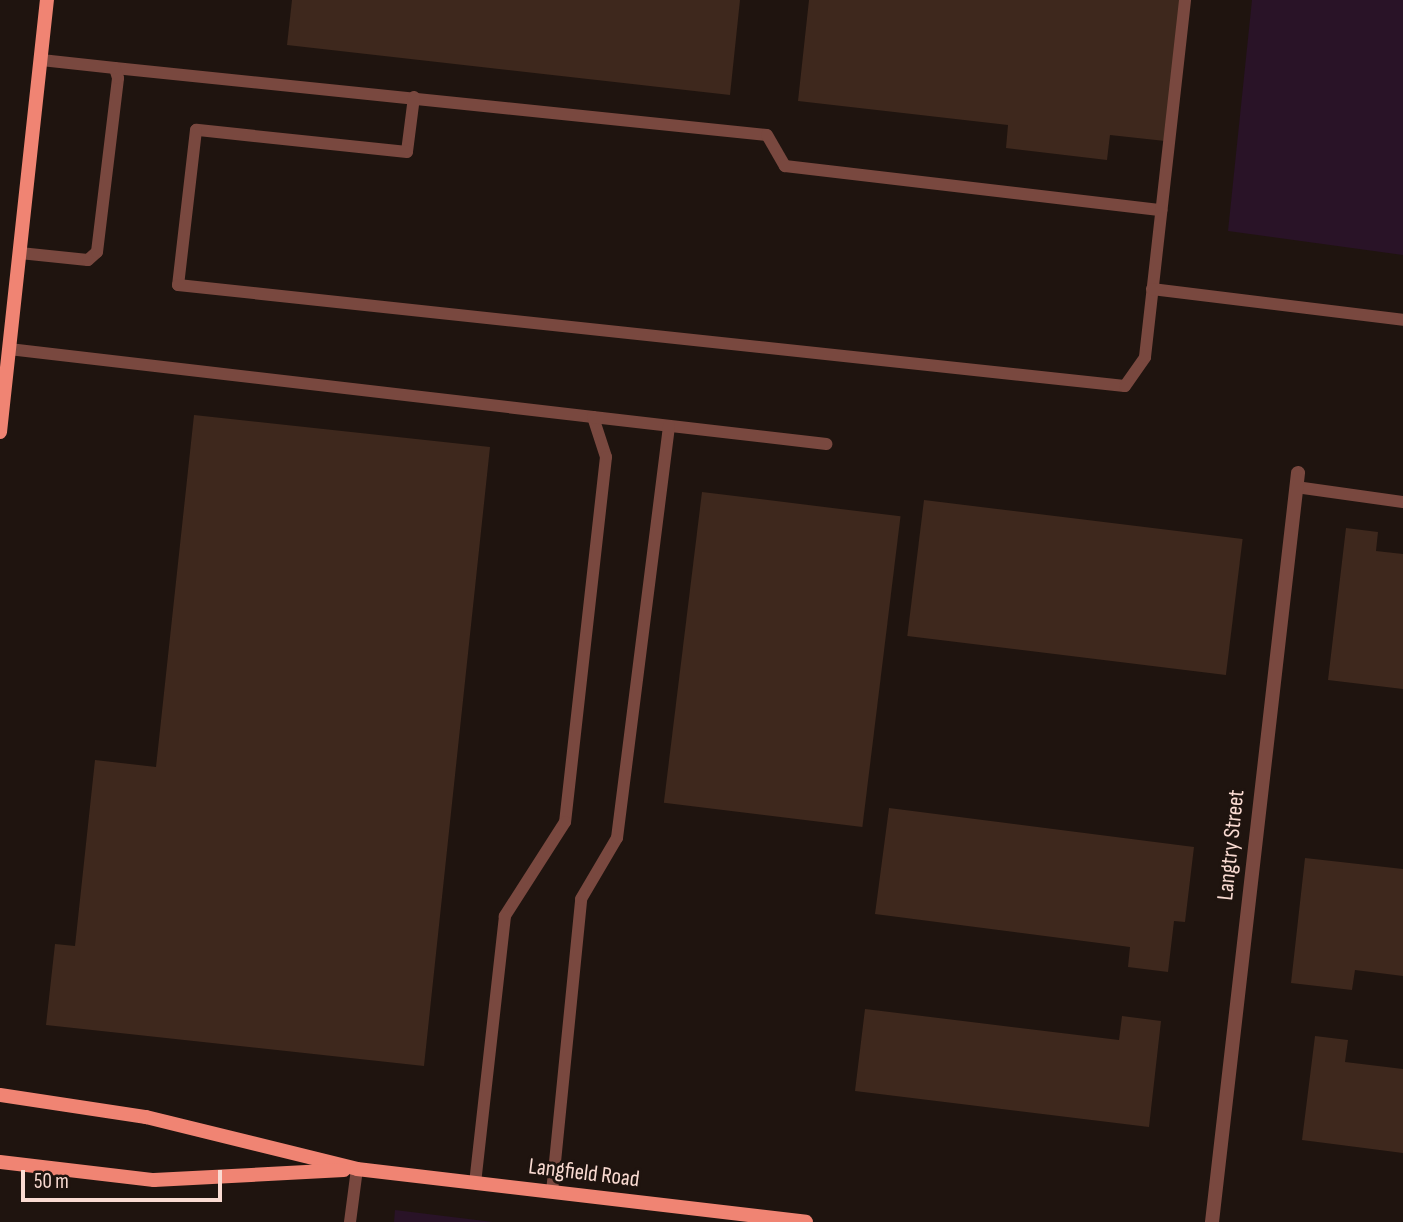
<!DOCTYPE html>
<style>
body{margin:0}
#map{position:relative;width:1403px;height:1222px;overflow:hidden;background:#1f140f;font-family:"Sofia Sans Condensed",sans-serif}
div>[style]{position:absolute}
[style*='--x']{left:calc(var(--x)*1px);top:calc(var(--y)*1px);width:calc(var(--w)*1px);rotate:calc(var(--a)*1deg)}
.green>*{inset:0;background:#291327}
.building>*{inset:0;background:#3e281d;transform-origin:0 0}
.lane>*{height:12px;margin:-6px;padding:0 6px;transform-origin:6px;border-radius:6px;background:#79483f}
.street>*{height:14px;margin:-7px;padding:0 7px;transform-origin:7px;border-radius:7px;background:#79483f}
.secondary>*{height:14px;margin:-7px;padding:0 7px;transform-origin:7px;border-radius:7px;background:#f08473}
span{translate:-50% -50%;white-space:nowrap;text-align:center;line-height:1.15;-webkit-text-stroke:6px #1f140f;paint-order:stroke}
.street-label{font-size:23px;color:#fadbd2}
.scale{position:absolute;left:21px;top:1170px;width:201px;height:32px;box-sizing:border-box;border:4px solid #fadbd2;border-top:0;padding-left:9px;font-size:21px;line-height:24px;white-space:nowrap;color:#fadbd2;-webkit-text-stroke:5px #1f140f;paint-order:stroke}
</style>
<div id="map">
<div class="green">
<div style="clip-path:polygon(1252px 0,1403px 0,1403px 255px,1228px 231px)"></div>
<div style="clip-path:polygon(395px 1210px,493px 1222px,394px 1222px)"></div>
</div>
<div class="building">
<div style="clip-path:polygon(292px 0,740px 0,730px 95px,287px 45px)"></div>
<div style="clip-path:polygon(809px 0,1180px 0,1165px 141px,1110px 135px,1107px 160px,1006px 148px,1008px 125px,798px 101px)"></div>
<div style="clip-path:polygon(194px 415px,490px 447px,424px 1066px,46px 1025px,55px 944px,75px 946px,95px 760px,156px 767px)"></div>
<div style="left:702px;top:492px;width:200px;height:313px;rotate:7deg"></div>
<div style="left:924px;top:500px;width:321px;height:137px;rotate:7deg"></div>
<div style="clip-path:polygon(1346px 528px,1378px 532px,1376px 551px,1403px 554px,1403px 689px,1328px 680px)"></div>
<div style="clip-path:polygon(889px 808px,1194px 847px,1185px 922px,1174px 921px,1168px 972px,1128px 967px,1130px 947px,875px 914px)"></div>
<div style="clip-path:polygon(1305px 858px,1403px 869px,1403px 976px,1355px 970px,1352px 990px,1291px 983px)"></div>
<div style="clip-path:polygon(865px 1009px,1119px 1040px,1122px 1016px,1161px 1021px,1149px 1127px,855px 1091px)"></div>
<div style="clip-path:polygon(1315px 1036px,1348px 1040px,1345px 1062px,1403px 1069px,1403px 1153px,1302px 1140px)"></div>
</div>
<div class="lane">
<div style="--x:115;--y:68;--w:655;--a:5.87"></div>
<div style="--x:767;--y:135;--w:36;--a:60"></div>
<div style="--x:785;--y:166;--w:379;--a:6.7"></div>
<div style="--x:414;--y:97;--w:55;--a:97.3"></div>
<div style="--x:407;--y:152;--w:212;--a:-174"></div>
<div style="--x:196;--y:130;--w:156;--a:96.6"></div>
<div style="--x:178;--y:285;--w:952;--a:6.09"></div>
<div style="--x:1125;--y:386;--w:35;--a:-55"></div>
<div style="--x:1145;--y:357;--w:359;--a:-83.6"></div>
<div style="--x:20;--y:253;--w:68;--a:5.9"></div>
<div style="--x:88;--y:260;--w:12;--a:-42"></div>
<div style="--x:97;--y:252;--w:175;--a:-83.1"></div>
<div style="--x:118;--y:78;--w:10;--a:-107"></div>
<div style="--x:115;--y:68;--w:74;--a:-173.8"></div>
<div style="--x:1152;--y:289;--w:253;--a:7"></div>
<div style="--x:9;--y:349;--w:588;--a:6.64"></div>
<div style="--x:593;--y:417;--w:42;--a:72"></div>
<div style="--x:606;--y:457;--w:367;--a:96.4"></div>
<div style="--x:565;--y:822;--w:112;--a:122.6"></div>
<div style="--x:505;--y:916;--w:269;--a:96.4"></div>
<div style="--x:593;--y:417;--w:235;--a:6.6"></div>
<div style="--x:1296;--y:487;--w:108;--a:8"></div>
<div style="--x:552;--y:1192;--w:294;--a:-84.3"></div>
<div style="--x:581;--y:899;--w:71;--a:-59.5"></div>
<div style="--x:617;--y:838;--w:415;--a:-82.8"></div>
<div style="--x:350;--y:1222;--w:53;--a:-82.5"></div>
</div>
<div class="street">
<div style="--x:1212;--y:1222;--w:754;--a:-83.45"></div>
</div>
<div class="secondary">
<div style="--x:0;--y:432;--w:435;--a:-83.8"></div>
<div style="--x:0;--y:1095;--w:148;--a:8.6"></div>
<div style="--x:146;--y:1117;--w:217;--a:13.8"></div>
<div style="--x:357;--y:1169;--w:452;--a:6.7"></div>
<div style="--x:0;--y:1162;--w:155;--a:6.7"></div>
<div style="--x:154;--y:1180;--w:190;--a:-3"></div>
</div>
<div class="street-label">
<span style="left:1231px;top:845px;rotate:-84deg">Langtry Street</span>
<span style="left:584px;top:1173px;rotate:7deg">Langfield Road</span>
</div>
<div class="scale">50 m</div>
</div>
